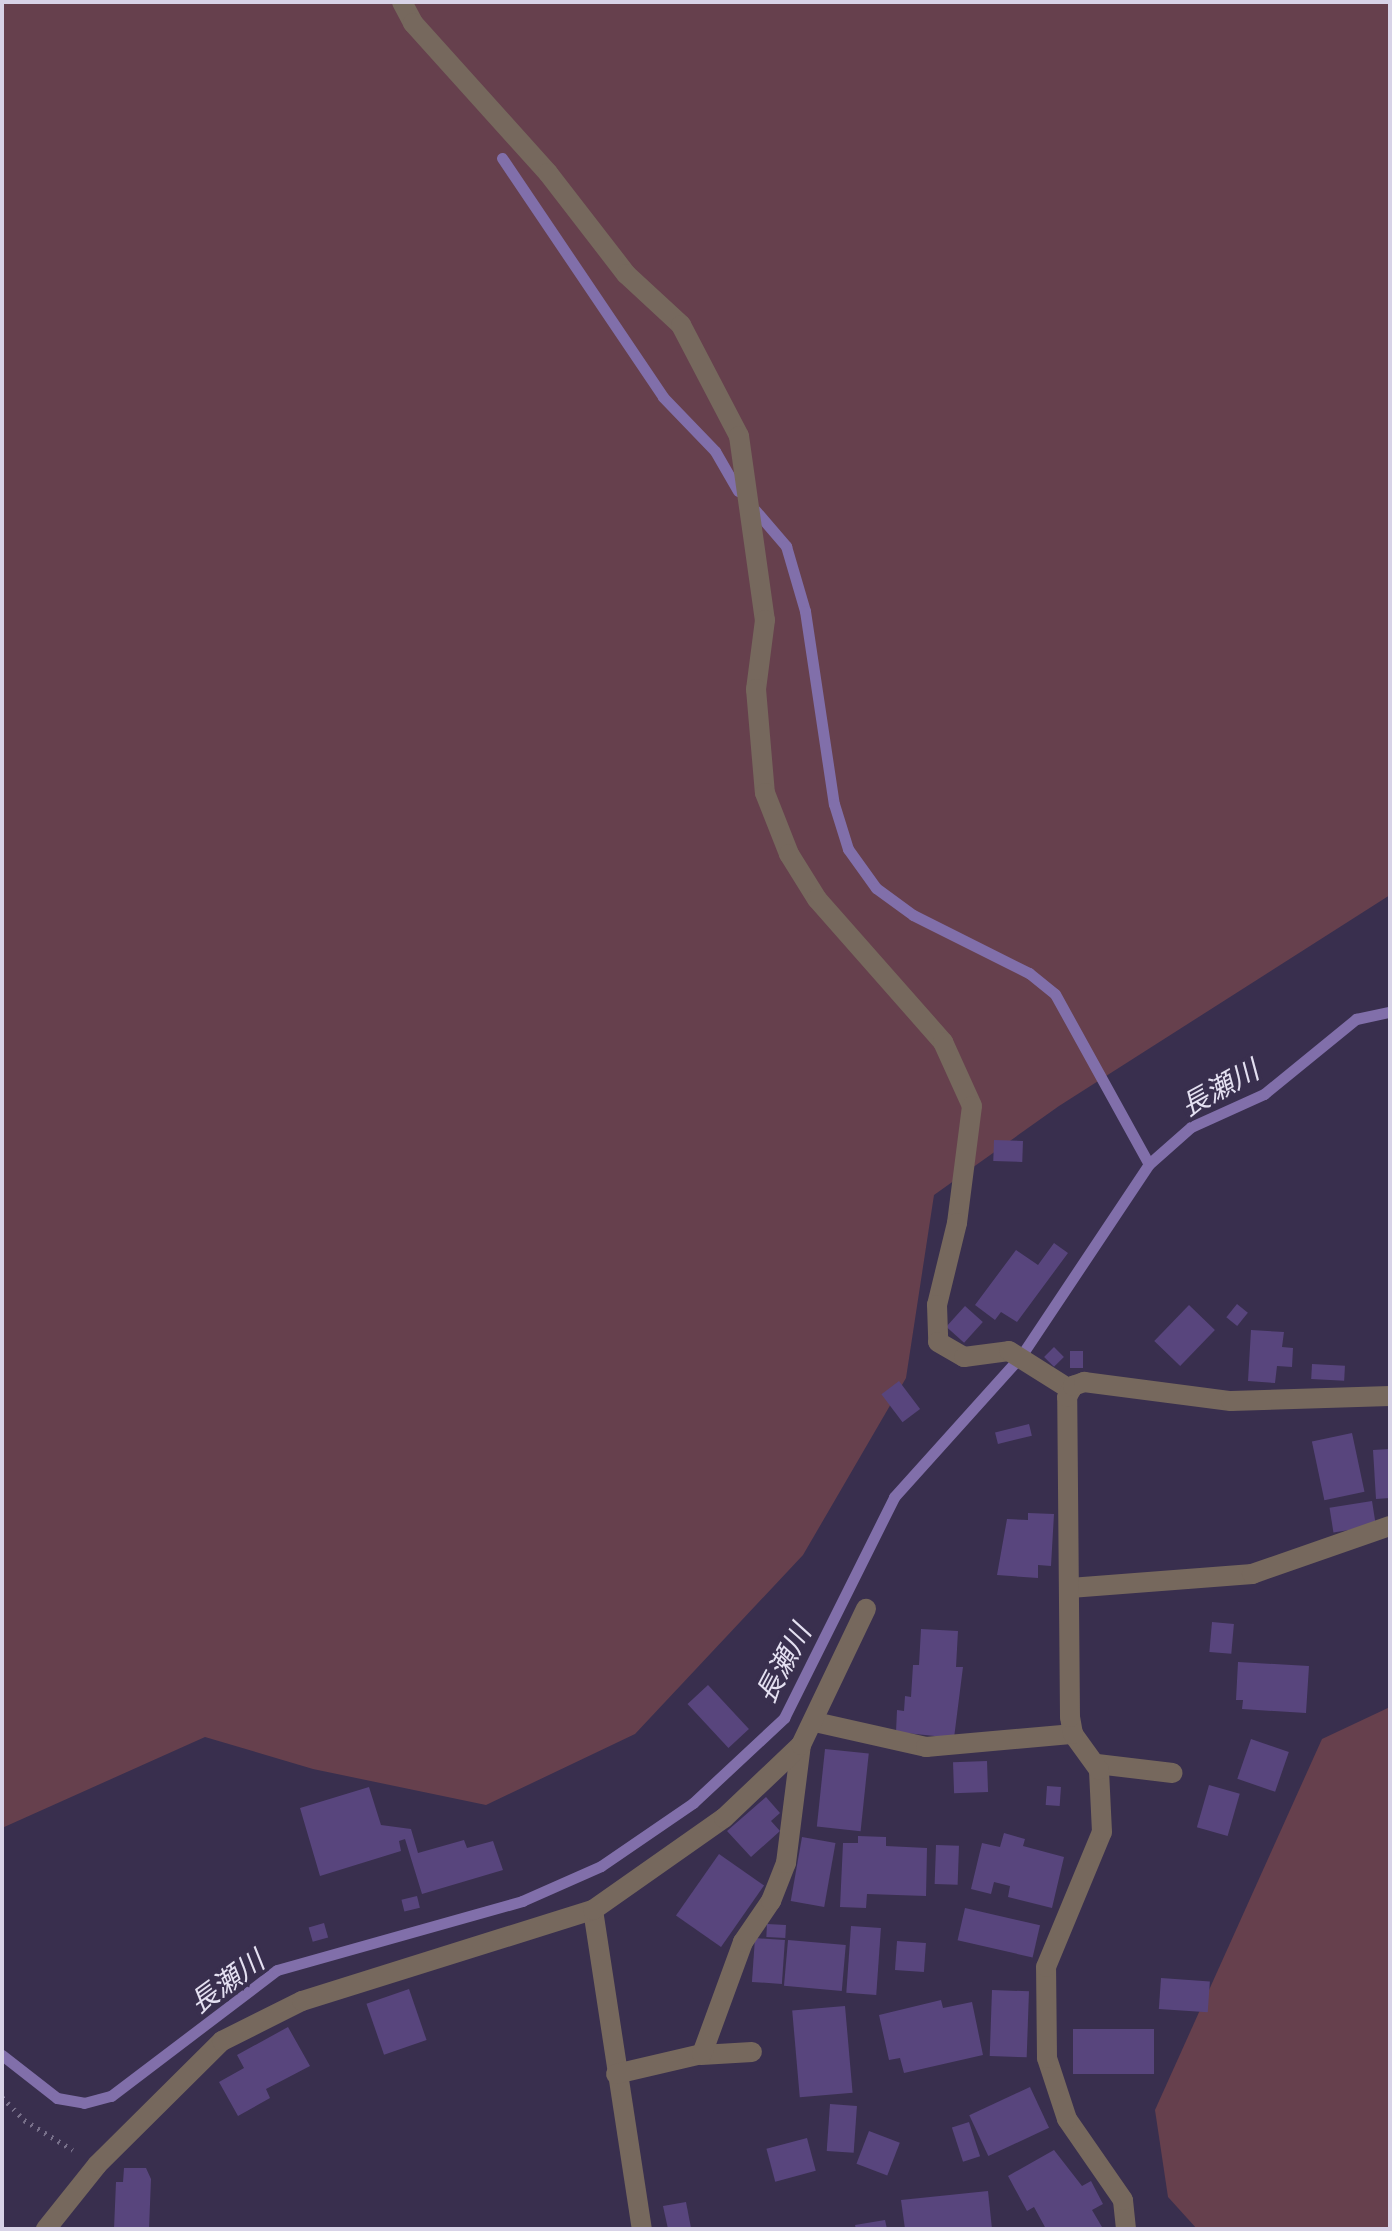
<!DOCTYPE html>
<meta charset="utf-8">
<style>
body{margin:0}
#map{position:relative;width:1392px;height:2231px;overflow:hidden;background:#392f4e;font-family:"Exo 2","Noto Sans JP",sans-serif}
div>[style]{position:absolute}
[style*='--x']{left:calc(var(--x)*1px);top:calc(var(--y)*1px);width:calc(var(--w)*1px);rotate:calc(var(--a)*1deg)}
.green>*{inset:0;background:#66404d}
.stream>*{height:11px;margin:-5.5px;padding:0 5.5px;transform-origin:5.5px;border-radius:5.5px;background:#816faa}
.building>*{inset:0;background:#58457d;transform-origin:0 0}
.path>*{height:5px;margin-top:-2.5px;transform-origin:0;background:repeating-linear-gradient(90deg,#78708a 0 2px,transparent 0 8px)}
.minor>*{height:20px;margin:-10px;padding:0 10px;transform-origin:10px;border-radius:10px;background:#76685d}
span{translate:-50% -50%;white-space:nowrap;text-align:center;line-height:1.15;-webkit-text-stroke:7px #392f4e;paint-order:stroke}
.water-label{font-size:28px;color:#e4e0f1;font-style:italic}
.frame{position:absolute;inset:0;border:4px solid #d8d3e7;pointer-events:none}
</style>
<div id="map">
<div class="green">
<div style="clip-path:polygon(2px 2px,1390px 2px,1390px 895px,1059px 1106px,934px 1195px,906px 1378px,803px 1555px,635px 1734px,486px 1805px,313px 1769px,205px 1737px,2px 1828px)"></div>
<div style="clip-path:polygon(1390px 1707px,1390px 2229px,1197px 2229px,1168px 2197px,1155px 2110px,1322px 1739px)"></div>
</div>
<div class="stream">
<div style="--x:502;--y:158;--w:288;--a:56"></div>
<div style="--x:663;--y:397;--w:75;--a:46.1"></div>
<div style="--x:715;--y:451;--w:46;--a:60.1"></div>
<div style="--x:755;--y:510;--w:48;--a:49.3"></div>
<div style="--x:786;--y:546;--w:68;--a:73.7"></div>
<div style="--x:805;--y:611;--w:195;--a:81.5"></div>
<div style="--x:834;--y:804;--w:47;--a:72.7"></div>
<div style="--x:848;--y:849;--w:48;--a:54.3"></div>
<div style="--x:876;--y:888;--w:46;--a:36.1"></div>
<div style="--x:913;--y:915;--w:130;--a:26.6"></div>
<div style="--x:1029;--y:973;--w:33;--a:39"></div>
<div style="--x:1055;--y:994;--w:194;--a:61.1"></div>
<div style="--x:2;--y:2055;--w:70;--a:38"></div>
<div style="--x:57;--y:2098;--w:27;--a:10"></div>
<div style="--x:84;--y:2103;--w:28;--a:-15"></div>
<div style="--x:111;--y:2096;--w:208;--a:-37.2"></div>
<div style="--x:277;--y:1970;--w:255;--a:-15.7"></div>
<div style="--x:522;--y:1901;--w:86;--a:-23.9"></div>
<div style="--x:601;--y:1866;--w:112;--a:-34.4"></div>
<div style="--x:693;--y:1803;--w:125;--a:-43"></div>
<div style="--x:784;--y:1718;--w:247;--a:-63.5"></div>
<div style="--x:894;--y:1497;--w:190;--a:-48"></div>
<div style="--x:1021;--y:1356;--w:231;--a:-56.3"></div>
<div style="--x:1149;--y:1164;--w:56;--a:-41.4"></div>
<div style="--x:1191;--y:1127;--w:80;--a:-24.3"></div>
<div style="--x:1264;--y:1094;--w:119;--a:-39.2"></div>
<div style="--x:1356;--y:1019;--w:35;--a:-12"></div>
</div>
<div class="building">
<div style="left:994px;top:1140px;width:29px;height:21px;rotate:2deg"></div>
<div style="clip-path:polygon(1054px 1243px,1068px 1253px,1017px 1322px,1001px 1312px,995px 1320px,975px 1305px,1016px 1250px,1038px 1265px)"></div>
<div style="left:1237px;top:1304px;width:14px;height:17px;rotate:39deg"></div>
<div style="left:1189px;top:1305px;width:36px;height:50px;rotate:44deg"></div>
<div style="left:965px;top:1306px;width:24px;height:28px;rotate:42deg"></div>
<div style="clip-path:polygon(1251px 1330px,1284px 1332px,1282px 1347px,1293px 1348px,1292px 1367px,1277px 1366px,1275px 1383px,1248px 1381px)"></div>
<div style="left:1054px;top:1347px;width:14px;height:14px;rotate:45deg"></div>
<div style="left:1070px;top:1351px;width:13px;height:17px"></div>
<div style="left:1312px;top:1364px;width:33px;height:15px;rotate:3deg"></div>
<div style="left:899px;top:1381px;width:35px;height:22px;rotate:53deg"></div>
<div style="left:1029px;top:1424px;width:12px;height:35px;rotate:76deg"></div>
<div style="left:1352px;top:1433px;width:60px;height:41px;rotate:78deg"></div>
<div style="clip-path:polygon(1390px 1449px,1390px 1498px,1376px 1499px,1373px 1450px)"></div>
<div style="left:1372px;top:1501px;width:25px;height:43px;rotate:81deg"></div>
<div style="clip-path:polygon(1028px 1513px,1054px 1514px,1051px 1566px,1038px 1565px,1038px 1578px,997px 1575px,1007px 1519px,1028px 1520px)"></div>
<div style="left:1212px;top:1622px;width:22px;height:30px;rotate:5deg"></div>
<div style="clip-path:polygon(921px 1629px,958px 1631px,956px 1667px,963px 1667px,954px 1738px,896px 1732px,897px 1710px,904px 1711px,905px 1696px,911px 1697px,913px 1665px,919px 1665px)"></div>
<div style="clip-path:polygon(1238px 1662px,1309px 1666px,1306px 1713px,1242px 1709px,1243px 1700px,1236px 1700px)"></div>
<div style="left:708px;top:1685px;width:60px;height:28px;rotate:47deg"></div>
<div style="left:1251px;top:1739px;width:40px;height:42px;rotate:19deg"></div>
<div style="left:825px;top:1749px;width:44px;height:78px;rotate:6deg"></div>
<div style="left:987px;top:1761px;width:31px;height:34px;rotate:88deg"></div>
<div style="left:1209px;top:1785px;width:32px;height:44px;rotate:16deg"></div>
<div style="left:1047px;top:1786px;width:14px;height:19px;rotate:4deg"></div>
<div style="clip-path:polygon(369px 1787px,381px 1825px,411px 1829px,418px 1853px,464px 1840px,467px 1848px,493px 1841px,503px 1870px,422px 1894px,405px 1839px,399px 1841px,401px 1851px,320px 1876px,300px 1808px)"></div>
<div style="clip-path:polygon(766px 1797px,780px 1813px,771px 1821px,780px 1831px,751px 1857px,727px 1831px)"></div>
<div style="clip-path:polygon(1004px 1833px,1025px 1839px,1023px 1846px,1064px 1857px,1052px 1908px,1008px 1897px,1010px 1886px,994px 1882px,991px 1894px,971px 1889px,982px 1843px,1000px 1847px)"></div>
<div style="clip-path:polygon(858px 1836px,886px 1837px,886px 1846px,927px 1848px,926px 1896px,867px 1894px,866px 1908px,840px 1907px,843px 1843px,858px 1843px)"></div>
<div style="left:802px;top:1837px;width:34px;height:65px;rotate:10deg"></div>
<div style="left:936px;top:1845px;width:23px;height:39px;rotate:2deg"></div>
<div style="left:719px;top:1854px;width:55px;height:75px;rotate:35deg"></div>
<div style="left:417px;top:1896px;width:12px;height:16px;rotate:76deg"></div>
<div style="left:965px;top:1908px;width:77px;height:33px;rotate:13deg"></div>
<div style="left:324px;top:1923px;width:15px;height:16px;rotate:74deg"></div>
<div style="left:767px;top:1924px;width:19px;height:13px;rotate:3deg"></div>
<div style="left:851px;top:1926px;width:30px;height:67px;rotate:4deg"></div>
<div style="left:755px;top:1938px;width:30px;height:44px;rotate:4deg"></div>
<div style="left:788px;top:1940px;width:58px;height:46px;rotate:5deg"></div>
<div style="left:897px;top:1941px;width:29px;height:29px;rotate:4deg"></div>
<div style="left:1161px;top:1978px;width:49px;height:31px;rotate:4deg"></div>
<div style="left:409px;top:1989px;width:54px;height:45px;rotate:71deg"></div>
<div style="left:992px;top:1990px;width:37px;height:66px;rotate:2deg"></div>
<div style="clip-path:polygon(941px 2000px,943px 2008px,972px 2002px,983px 2055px,904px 2073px,900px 2058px,889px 2060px,879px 2015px)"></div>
<div style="left:845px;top:2006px;width:87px;height:53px;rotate:85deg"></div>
<div style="clip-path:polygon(288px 2027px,310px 2066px,266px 2089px,270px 2098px,238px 2116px,219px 2082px,244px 2068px,237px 2055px)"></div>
<div style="left:1073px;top:2029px;width:81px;height:45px"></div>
<div style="left:1030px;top:2087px;width:45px;height:67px;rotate:65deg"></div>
<div style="left:830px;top:2104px;width:27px;height:47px;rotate:4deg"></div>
<div style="left:969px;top:2122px;width:36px;height:18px;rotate:72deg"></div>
<div style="left:869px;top:2131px;width:33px;height:35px;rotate:21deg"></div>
<div style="left:807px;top:2138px;width:34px;height:42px;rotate:75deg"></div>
<div style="clip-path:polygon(1054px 2150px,1082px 2186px,1091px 2181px,1103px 2204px,1092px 2210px,1102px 2227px,1046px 2229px,1034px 2207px,1027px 2211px,1008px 2176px)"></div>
<div style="clip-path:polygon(124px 2168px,146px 2168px,151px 2179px,149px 2229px,114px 2229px,116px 2182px,123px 2182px)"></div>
<div style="clip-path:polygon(988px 2191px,992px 2229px,905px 2229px,901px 2200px)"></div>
<div style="clip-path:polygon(686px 2202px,691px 2228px,668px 2229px,663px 2206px)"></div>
<div style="clip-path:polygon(885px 2220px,887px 2229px,856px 2229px,855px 2225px)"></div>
</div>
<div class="path">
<div style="--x:2;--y:2097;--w:32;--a:46"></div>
<div style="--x:24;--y:2120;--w:57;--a:31.5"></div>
</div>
<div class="minor">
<div style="--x:402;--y:2;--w:24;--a:62"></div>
<div style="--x:413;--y:23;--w:202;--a:48"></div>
<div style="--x:548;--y:173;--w:128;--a:52.3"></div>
<div style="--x:626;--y:274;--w:75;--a:42.8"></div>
<div style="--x:681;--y:325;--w:125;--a:62.4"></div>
<div style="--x:739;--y:436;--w:186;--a:82"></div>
<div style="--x:765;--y:620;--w:70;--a:97.4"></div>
<div style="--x:756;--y:689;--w:104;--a:85.1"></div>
<div style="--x:765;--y:793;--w:66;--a:68.5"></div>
<div style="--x:789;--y:854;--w:53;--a:58.1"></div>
<div style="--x:817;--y:899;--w:191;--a:48.6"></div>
<div style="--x:943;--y:1042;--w:70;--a:65.6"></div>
<div style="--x:972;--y:1106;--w:118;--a:97.3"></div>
<div style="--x:957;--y:1223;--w:84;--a:103.7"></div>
<div style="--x:937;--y:1305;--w:37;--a:88"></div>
<div style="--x:938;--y:1342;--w:30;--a:30"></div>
<div style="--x:964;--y:1357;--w:45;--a:-7.6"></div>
<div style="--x:1009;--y:1351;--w:73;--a:32.2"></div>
<div style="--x:1070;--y:1588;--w:183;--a:-4.4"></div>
<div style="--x:1252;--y:1574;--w:146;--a:-19.2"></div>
<div style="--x:815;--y:1722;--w:114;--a:12.7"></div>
<div style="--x:926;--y:1747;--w:148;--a:-5.1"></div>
<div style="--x:1097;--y:1764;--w:76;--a:6.8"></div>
<div style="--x:593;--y:1910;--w:323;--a:81.3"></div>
<div style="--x:701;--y:2055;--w:51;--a:-3.4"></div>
<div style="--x:616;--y:2074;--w:88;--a:-13.1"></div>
<div style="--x:702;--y:2054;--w:119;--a:-69.9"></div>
<div style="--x:743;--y:1942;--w:50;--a:-55.7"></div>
<div style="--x:771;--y:1901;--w:41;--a:-68.5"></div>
<div style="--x:786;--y:1863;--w:119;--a:-82.8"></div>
<div style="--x:46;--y:2229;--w:82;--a:-51.4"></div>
<div style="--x:97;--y:2165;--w:176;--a:-44.8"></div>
<div style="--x:222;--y:2041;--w:89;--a:-26.6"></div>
<div style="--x:302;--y:2001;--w:305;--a:-17.4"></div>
<div style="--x:593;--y:1910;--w:160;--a:-35.1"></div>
<div style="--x:724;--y:1818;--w:106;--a:-43.5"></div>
<div style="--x:801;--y:1745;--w:151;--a:-64.5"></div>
<div style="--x:1126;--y:2229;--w:29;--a:-96"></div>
<div style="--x:1123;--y:2200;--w:98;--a:-124.7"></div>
<div style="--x:1067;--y:2119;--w:64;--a:-108.2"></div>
<div style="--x:1047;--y:2058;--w:91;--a:-90.6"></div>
<div style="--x:1046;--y:1967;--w:146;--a:-67.5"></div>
<div style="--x:1102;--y:1832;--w:62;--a:-92.8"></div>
<div style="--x:1099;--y:1770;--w:44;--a:-125.8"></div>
<div style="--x:1073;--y:1734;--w:17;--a:-100"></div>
<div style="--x:1070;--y:1717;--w:320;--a:-90.5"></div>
<div style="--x:1067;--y:1397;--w:13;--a:-61"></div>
<div style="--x:1073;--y:1386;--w:12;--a:-20"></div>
<div style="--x:1084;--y:1382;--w:148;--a:7.4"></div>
<div style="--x:1231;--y:1401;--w:159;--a:-1.8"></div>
</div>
<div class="water-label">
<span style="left:1219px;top:1087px;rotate:-29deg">長瀬川</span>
<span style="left:782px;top:1663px;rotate:-62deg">長瀬川</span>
<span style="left:226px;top:1981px;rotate:-36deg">長瀬川</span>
</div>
<div class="frame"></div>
</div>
